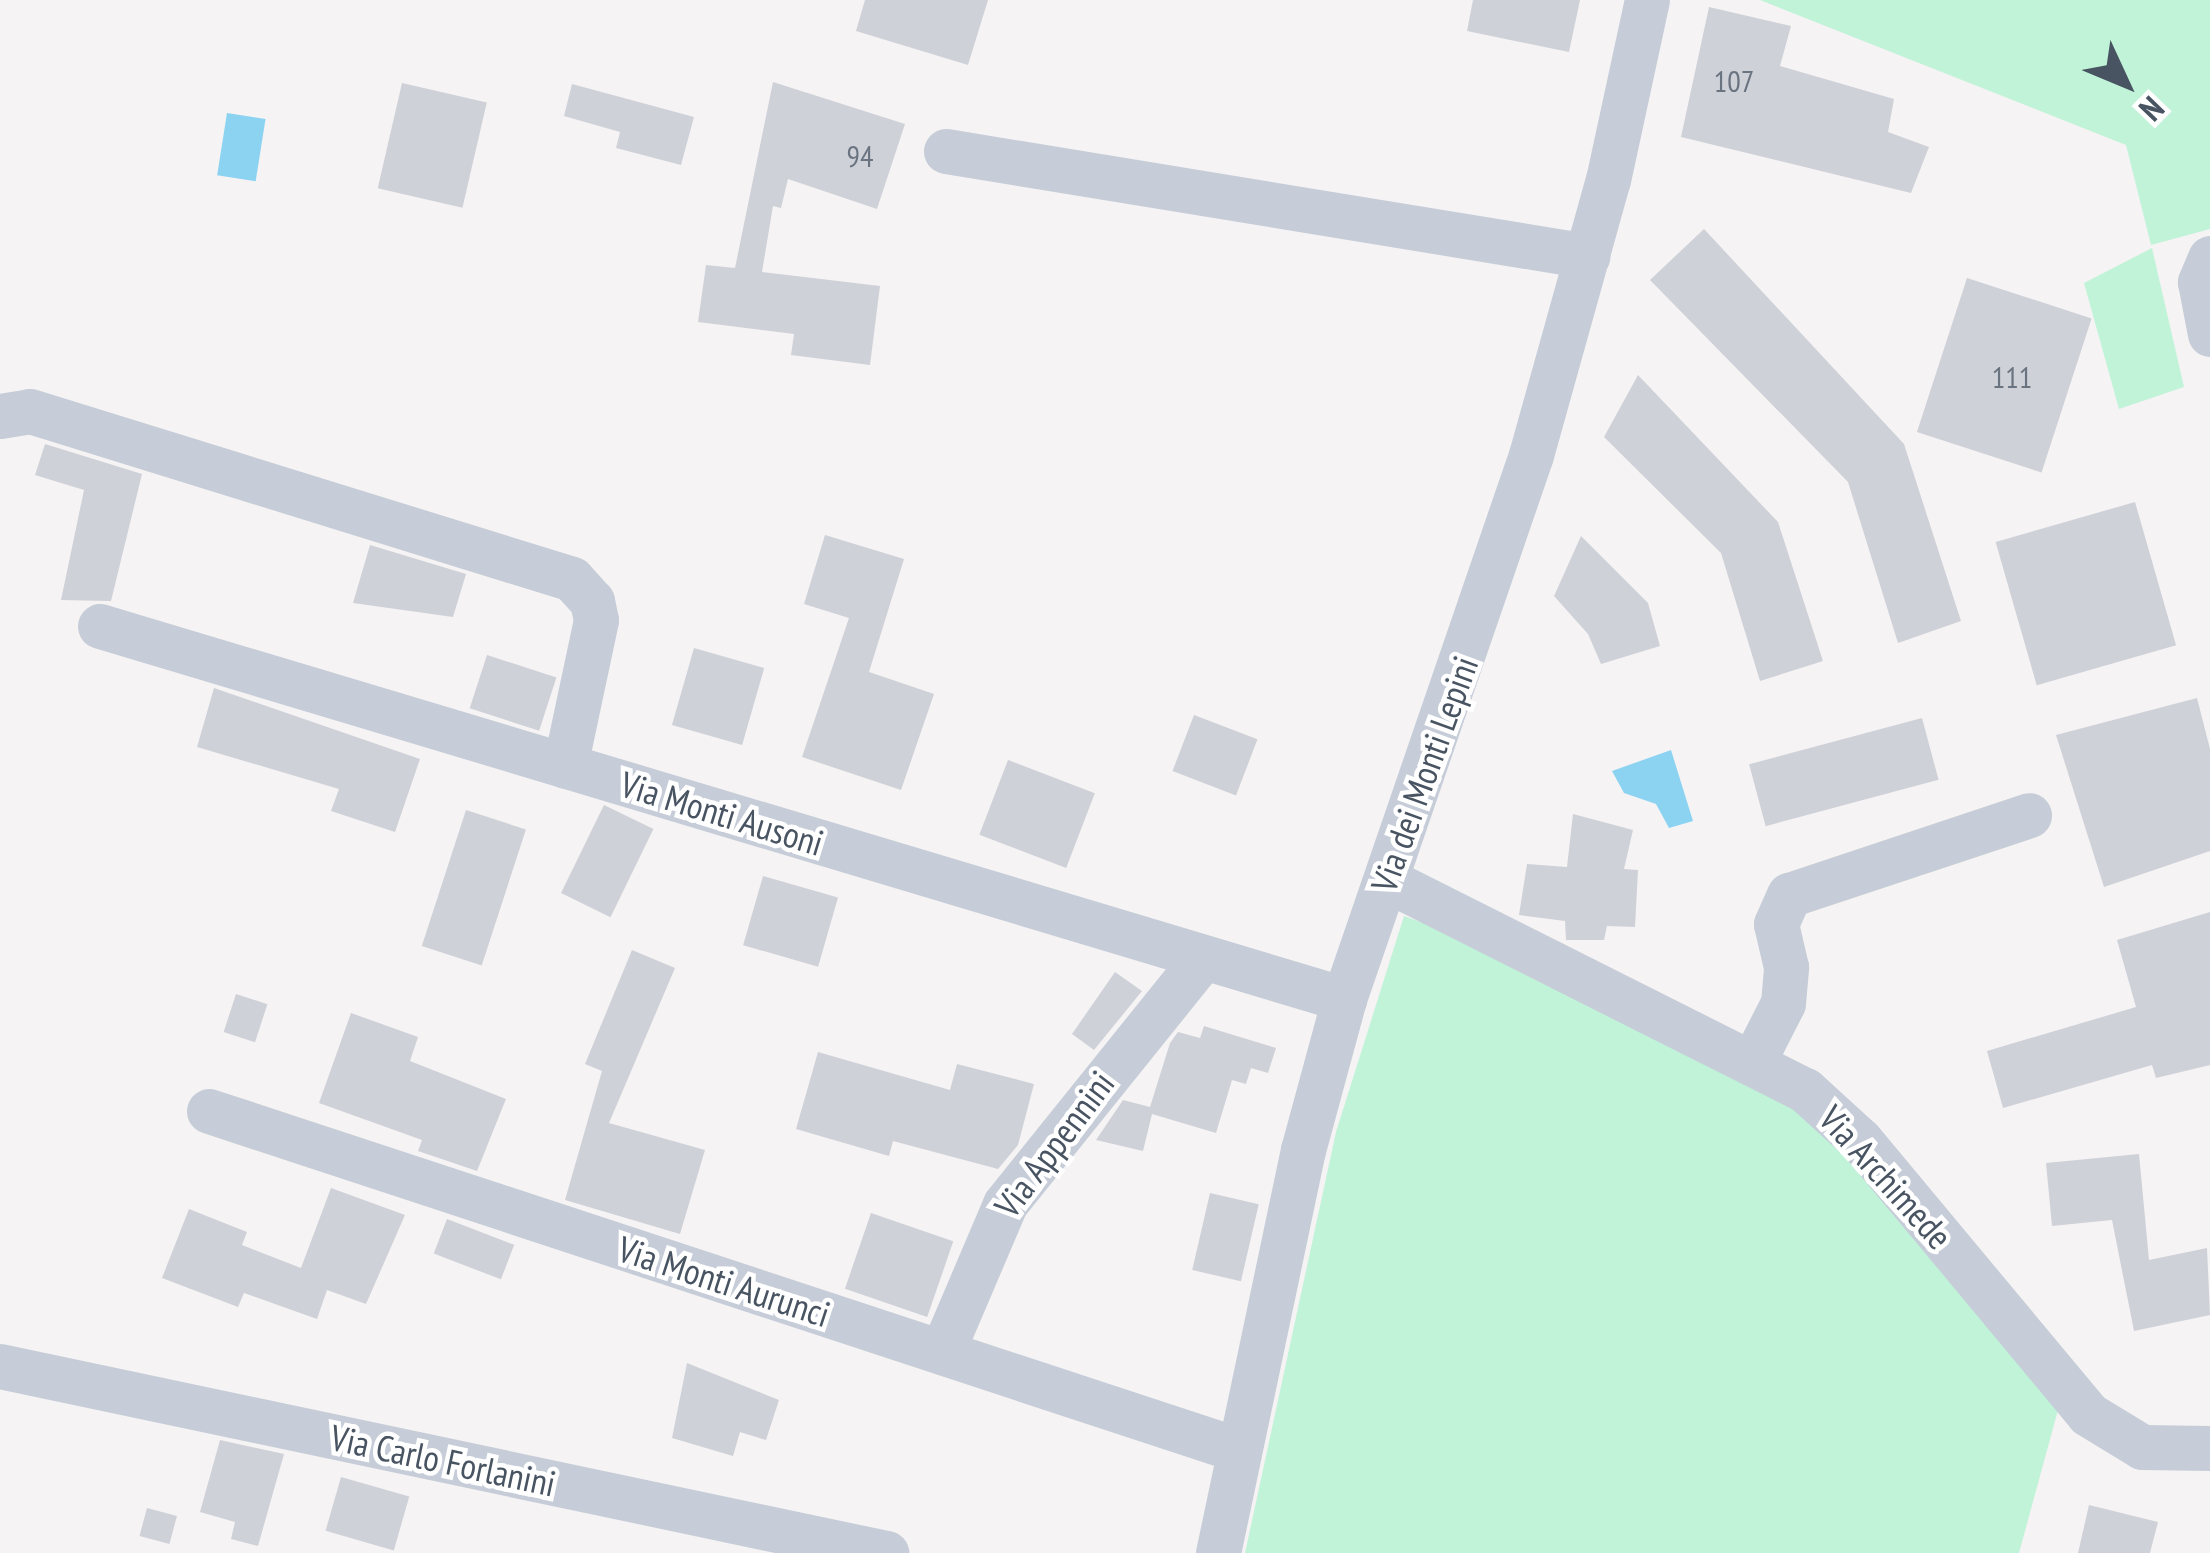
<!DOCTYPE html>
<style>
body{margin:0}
#map{position:relative;width:2210px;height:1553px;overflow:hidden;background:#f5f3f3;font-family:"PT Sans Narrow",sans-serif}
div>[style]{position:absolute}
[style*='--x']{left:calc(var(--x)*1px);top:calc(var(--y)*1px);width:calc(var(--w)*1px);rotate:calc(var(--a)*1deg)}
.green>*{inset:0;background:#c1f3d9}
.water>*{inset:0;background:#8cd3f2;transform-origin:0 0}
.building>*{inset:0;background:#cfd1d8;transform-origin:0 0}
.minor>*{height:45px;margin:-22.5px;padding:0 22.5px;transform-origin:22.5px;border-radius:22.5px;background:#c6cdd8}
span{translate:-50% -50%;white-space:nowrap;text-align:center;line-height:1.15;-webkit-text-stroke:9px #fff;paint-order:stroke}
.number-label{font-size:30px;color:#6a7380}
.number-label span{-webkit-text-stroke-width:0}
.street-label{font-size:36px;color:#495462}
.north{position:absolute;left:2066px;top:24px;width:120px;height:120px;-webkit-text-stroke:9px #fff;paint-order:stroke;rotate:134deg;font-size:33px;font-weight:700;line-height:48px;text-align:center;color:#495462}
.north::after{content:'';display:block;margin:auto;width:42px;height:54px;background:#495462;clip-path:polygon(50% 0,100% 100%,50% 72%,0 100%)}
</style>
<div id="map">
<div class="green">
<div style="clip-path:polygon(1760px 0,2210px 0,2210px 229px,2151px 245px,2126px 145px)"></div>
<div style="clip-path:polygon(2152px 248px,2184px 387px,2119px 409px,2084px 283px)"></div>
<div style="clip-path:polygon(1404px 916px,1449px 932px,1814px 1119px,2058px 1410px,2019px 1553px,1245px 1553px,1336px 1132px)"></div>
</div>
<div class="water">
<div style="left:227px;top:113px;width:39px;height:63px;rotate:9deg"></div>
<div style="clip-path:polygon(1671px 750px,1693px 821px,1669px 828px,1656px 804px,1624px 793px,1612px 771px)"></div>
</div>
<div class="building">
<div style="clip-path:polygon(865px 0,988px 0,968px 65px,856px 31px)"></div>
<div style="clip-path:polygon(1473px 0,1580px 0,1569px 52px,1467px 31px)"></div>
<div style="clip-path:polygon(1709px 7px,1791px 26px,1780px 66px,1894px 99px,1888px 132px,1929px 147px,1911px 193px,1681px 137px)"></div>
<div style="clip-path:polygon(773px 82px,905px 124px,877px 209px,788px 179px,781px 208px,773px 206px,762px 272px,880px 286px,870px 365px,791px 355px,794px 334px,698px 322px,706px 265px,735px 268px)"></div>
<div style="left:402px;top:83px;width:87px;height:108px;rotate:13deg"></div>
<div style="clip-path:polygon(572px 84px,694px 117px,681px 165px,616px 148px,620px 132px,564px 116px)"></div>
<div style="clip-path:polygon(1704px 229px,1904px 444px,1961px 621px,1898px 643px,1848px 482px,1650px 280px)"></div>
<div style="left:1967px;top:278px;width:131px;height:162px;rotate:18deg"></div>
<div style="clip-path:polygon(1638px 375px,1778px 522px,1823px 661px,1760px 681px,1721px 553px,1604px 437px)"></div>
<div style="clip-path:polygon(45px 444px,142px 474px,111px 601px,61px 600px,84px 490px,35px 475px)"></div>
<div style="left:2135px;top:502px;width:149px;height:145px;rotate:74deg"></div>
<div style="clip-path:polygon(825px 535px,904px 559px,869px 672px,934px 694px,901px 790px,802px 757px,849px 618px,804px 604px)"></div>
<div style="clip-path:polygon(1581px 536px,1648px 603px,1660px 646px,1601px 664px,1588px 634px,1554px 596px)"></div>
<div style="clip-path:polygon(370px 545px,466px 574px,453px 617px,353px 603px)"></div>
<div style="left:694px;top:648px;width:73px;height:80px;rotate:16deg"></div>
<div style="left:487px;top:655px;width:73px;height:56px;rotate:18deg"></div>
<div style="clip-path:polygon(214px 688px,420px 759px,395px 832px,331px 811px,339px 789px,197px 747px)"></div>
<div style="clip-path:polygon(2197px 698px,2210px 749px,2210px 851px,2104px 887px,2056px 735px)"></div>
<div style="left:1194px;top:715px;width:68px;height:60px;rotate:21deg"></div>
<div style="left:1922px;top:718px;width:64px;height:179px;rotate:75deg"></div>
<div style="left:1008px;top:760px;width:93px;height:80px;rotate:21deg"></div>
<div style="left:604px;top:805px;width:55px;height:98px;rotate:26deg"></div>
<div style="left:466px;top:810px;width:63px;height:143px;rotate:18deg"></div>
<div style="clip-path:polygon(1573px 814px,1633px 830px,1624px 869px,1638px 870px,1635px 927px,1607px 926px,1604px 940px,1566px 940px,1565px 921px,1519px 915px,1527px 864px,1567px 867px)"></div>
<div style="left:763px;top:876px;width:78px;height:72px;rotate:16deg"></div>
<div style="clip-path:polygon(2210px 912px,2210px 1065px,2156px 1078px,2152px 1065px,2003px 1108px,1987px 1051px,2136px 1007px,2117px 940px)"></div>
<div style="clip-path:polygon(632px 950px,675px 968px,609px 1123px,705px 1150px,680px 1234px,565px 1200px,602px 1071px,585px 1064px)"></div>
<div style="clip-path:polygon(1115px 972px,1142px 991px,1094px 1050px,1072px 1034px)"></div>
<div style="left:236px;top:994px;width:33px;height:40px;rotate:18deg"></div>
<div style="clip-path:polygon(351px 1013px,418px 1037px,410px 1061px,506px 1099px,477px 1171px,418px 1151px,422px 1140px,319px 1103px)"></div>
<div style="clip-path:polygon(1204px 1026px,1276px 1048px,1268px 1073px,1251px 1068px,1246px 1084px,1232px 1080px,1216px 1133px,1152px 1114px,1143px 1151px,1096px 1140px,1123px 1100px,1150px 1107px,1170px 1043px,1178px 1032px,1200px 1038px)"></div>
<div style="clip-path:polygon(818px 1052px,950px 1090px,957px 1064px,1034px 1084px,1018px 1145px,998px 1169px,893px 1141px,889px 1156px,796px 1129px)"></div>
<div style="clip-path:polygon(2139px 1154px,2149px 1260px,2207px 1248px,2210px 1315px,2134px 1331px,2112px 1220px,2052px 1226px,2046px 1163px)"></div>
<div style="clip-path:polygon(331px 1188px,405px 1215px,366px 1304px,327px 1290px,317px 1319px,244px 1293px,238px 1307px,162px 1278px,189px 1209px,247px 1232px,242px 1245px,301px 1268px)"></div>
<div style="left:1210px;top:1193px;width:50px;height:79px;rotate:13deg"></div>
<div style="left:871px;top:1213px;width:87px;height:80px;rotate:19deg"></div>
<div style="left:447px;top:1219px;width:72px;height:37px;rotate:21deg"></div>
<div style="clip-path:polygon(687px 1363px,779px 1400px,766px 1440px,740px 1432px,733px 1456px,672px 1438px)"></div>
<div style="clip-path:polygon(220px 1440px,284px 1454px,258px 1546px,231px 1539px,235px 1522px,200px 1512px)"></div>
<div style="left:341px;top:1477px;width:71px;height:56px;rotate:16deg"></div>
<div style="clip-path:polygon(2089px 1505px,2158px 1522px,2150px 1553px,2078px 1553px)"></div>
<div style="left:147px;top:1508px;width:31px;height:29px;rotate:15deg"></div>
</div>
<div class="minor">
<div style="--x:946;--y:151;--w:650;--a:9.3"></div>
<div style="--x:2210;--y:258;--w:26;--a:113"></div>
<div style="--x:2200;--y:282;--w:53;--a:79.1"></div>
<div style="--x:0;--y:416;--w:30;--a:-9"></div>
<div style="--x:30;--y:411;--w:567;--a:17.22"></div>
<div style="--x:572;--y:579;--w:30;--a:48"></div>
<div style="--x:592;--y:601;--w:19;--a:78"></div>
<div style="--x:596;--y:620;--w:149;--a:102"></div>
<div style="--x:100;--y:626;--w:1299;--a:16.69"></div>
<div style="--x:1387;--y:880;--w:468;--a:26.7"></div>
<div style="--x:1805;--y:1090;--w:74;--a:42.3"></div>
<div style="--x:1860;--y:1140;--w:356;--a:50.2"></div>
<div style="--x:2088;--y:1414;--w:63;--a:31.4"></div>
<div style="--x:2142;--y:1447;--w:68;--a:0.8"></div>
<div style="--x:1754;--y:1060;--w:64;--a:-63"></div>
<div style="--x:1783;--y:1003;--w:36;--a:-85"></div>
<div style="--x:1786;--y:967;--w:44;--a:-103.1"></div>
<div style="--x:1776;--y:924;--w:32;--a:-66"></div>
<div style="--x:1789;--y:895;--w:253;--a:-18.4"></div>
<div style="--x:209;--y:1111;--w:1084;--a:18.22"></div>
<div style="--x:942;--y:1352;--w:161;--a:-66.9"></div>
<div style="--x:1005;--y:1204;--w:316;--a:-51.2"></div>
<div style="--x:0;--y:1366;--w:906;--a:11.92"></div>
<div style="--x:1218;--y:1553;--w:412;--a:-78.1"></div>
<div style="--x:1303;--y:1150;--w:156;--a:-74.8"></div>
<div style="--x:1344;--y:999;--w:575;--a:-71.03"></div>
<div style="--x:1531;--y:455;--w:286;--a:-74.4"></div>
<div style="--x:1608;--y:180;--w:184;--a:-77.8"></div>
</div>
<div class="number-label">
<span style="left:1734px;top:81px">107</span>
<span style="left:860px;top:156px">94</span>
<span style="left:2012px;top:377px">111</span>
</div>
<div class="street-label">
<span style="left:1424px;top:774px;rotate:-70deg">Via dei Monti Lepini</span>
<span style="left:722px;top:813px;rotate:17deg">Via Monti Ausoni</span>
<span style="left:1054px;top:1144px;rotate:-53deg">Via Appennini</span>
<span style="left:1886px;top:1177px;rotate:48deg">Via Archimede</span>
<span style="left:724px;top:1281px;rotate:18deg">Via Monti Aurunci</span>
<span style="left:443px;top:1460px;rotate:12deg">Via Carlo Forlanini</span>
</div>
<div class="north">N</div>
</div>
